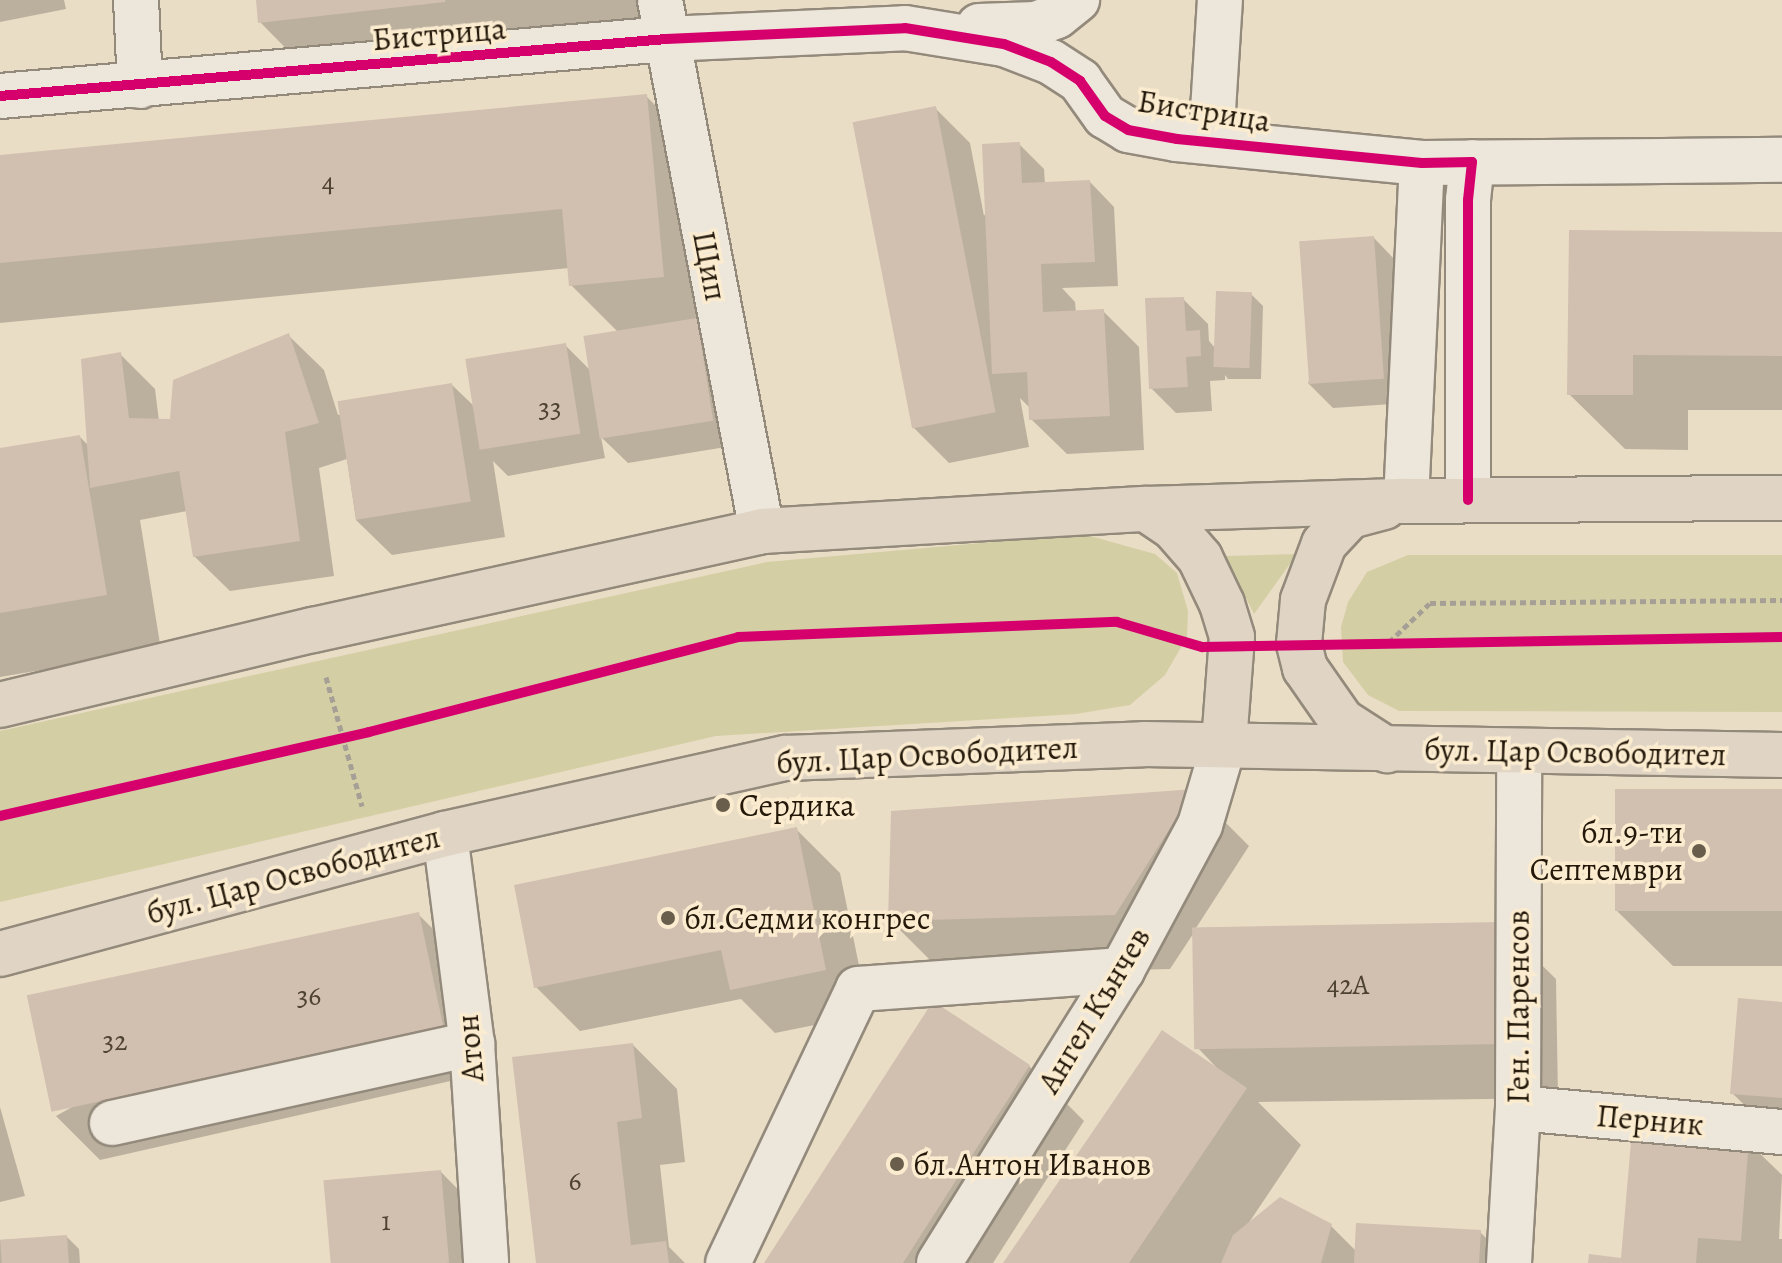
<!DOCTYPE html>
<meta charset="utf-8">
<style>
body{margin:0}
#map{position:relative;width:1782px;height:1263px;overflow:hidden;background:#eaddc5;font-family:Alegreya,serif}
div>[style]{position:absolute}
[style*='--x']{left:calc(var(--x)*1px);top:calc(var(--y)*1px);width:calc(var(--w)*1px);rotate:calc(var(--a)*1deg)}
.green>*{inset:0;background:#d4cea5}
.shadow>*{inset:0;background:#0003}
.building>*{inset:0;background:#d1bfb0;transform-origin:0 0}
.path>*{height:5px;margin-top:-2.5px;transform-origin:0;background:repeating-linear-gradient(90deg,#a59f95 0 6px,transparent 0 10px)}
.roads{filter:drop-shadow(2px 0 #938a7c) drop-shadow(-2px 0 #938a7c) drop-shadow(0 2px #938a7c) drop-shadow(0 -2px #938a7c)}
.minor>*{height:44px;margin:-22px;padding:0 22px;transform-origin:22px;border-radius:22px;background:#ede6da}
.major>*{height:44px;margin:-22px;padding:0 22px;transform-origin:22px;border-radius:22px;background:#e0d5c5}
.cycleway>*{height:10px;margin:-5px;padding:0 5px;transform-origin:5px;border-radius:5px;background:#d6006c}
.dots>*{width:22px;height:22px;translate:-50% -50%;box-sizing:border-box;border:4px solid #fbecd0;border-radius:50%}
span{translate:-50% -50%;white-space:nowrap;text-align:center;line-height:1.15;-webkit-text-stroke:7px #fbecd0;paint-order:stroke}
.number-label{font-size:28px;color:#4e4233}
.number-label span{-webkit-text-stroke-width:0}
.street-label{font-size:32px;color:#231809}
.poi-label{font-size:32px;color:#231809}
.left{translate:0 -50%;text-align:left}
.right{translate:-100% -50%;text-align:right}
</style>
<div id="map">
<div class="green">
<div style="clip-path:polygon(1083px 534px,1155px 554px,1177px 573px,1188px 611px,1187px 637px,1165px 675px,1130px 705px,1076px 714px,716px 736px,0 902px,0 731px,767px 562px)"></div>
<div style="clip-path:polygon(1297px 554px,1254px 614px,1225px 556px)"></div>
<div style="clip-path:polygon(1408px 555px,1782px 555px,1782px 712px,1399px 711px,1368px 695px,1343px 662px,1341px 627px,1348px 602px,1367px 572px)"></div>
</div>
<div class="shadow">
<div style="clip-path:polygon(0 0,64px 0,66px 9px,0 22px)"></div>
<div style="clip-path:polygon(258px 0,683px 0,687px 34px,315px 78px,260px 22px)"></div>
<div style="clip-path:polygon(646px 96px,701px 151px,738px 445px,628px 463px,601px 437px,605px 458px,508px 476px,493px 461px,505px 537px,392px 555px,356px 520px,347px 459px,319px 468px,334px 576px,230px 591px,194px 556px,187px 511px,140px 520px,161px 650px,0 677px,0 450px,80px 437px,89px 446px,120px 354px,155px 389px,159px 421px,172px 421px,288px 335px,324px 370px,338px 415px,452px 385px,476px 408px,565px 345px,592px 372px,619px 333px,571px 285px,569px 268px,0 323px,0 157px)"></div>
<div style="clip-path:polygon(935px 108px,970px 143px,984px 216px,1019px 144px,1044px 169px,1045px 184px,1090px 182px,1114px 207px,1118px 286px,1062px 288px,1075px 302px,1076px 313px,1104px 312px,1139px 347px,1144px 450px,1067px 454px,1031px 419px,1030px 408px,1020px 398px,1029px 447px,949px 463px,914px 428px)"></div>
<div style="clip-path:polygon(1782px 234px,1782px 410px,1688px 410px,1688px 450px,1625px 449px,1569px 394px)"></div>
<div style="clip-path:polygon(1374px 238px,1398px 263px,1407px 403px,1333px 408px,1308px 383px)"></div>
<div style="clip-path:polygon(1251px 294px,1263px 306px,1261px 379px,1228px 379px,1225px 375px,1225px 380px,1210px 381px,1212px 411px,1176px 413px,1151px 388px,1183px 299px,1208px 324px,1209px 341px,1216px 349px)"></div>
<div style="clip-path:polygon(1194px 791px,1249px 846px,1196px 928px,1500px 924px,1556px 979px,1558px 1098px,1258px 1102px,1301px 1145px,1248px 1224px,1331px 1226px,1356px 1251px,1480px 1232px,1511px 1263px,1006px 1263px,1217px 1068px,1197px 1047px,1195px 931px,1170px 969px,945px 975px,890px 920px)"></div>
<div style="clip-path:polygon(1782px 791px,1782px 966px,1673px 966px,1617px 911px)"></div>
<div style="clip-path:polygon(796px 829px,840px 873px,869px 1014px,775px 1033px,741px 999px,580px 1031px,536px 987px)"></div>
<div style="clip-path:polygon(418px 914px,462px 958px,486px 1073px,100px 1160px,56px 1116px)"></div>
<div style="clip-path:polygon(1782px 1004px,1782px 1129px,1768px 1128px,1732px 1093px)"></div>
<div style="clip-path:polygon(633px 1045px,677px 1089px,685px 1162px,660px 1165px,669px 1247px,685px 1263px,538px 1263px)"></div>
<div style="clip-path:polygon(1029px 1066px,1084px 1121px,993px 1263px,767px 1263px)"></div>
<div style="clip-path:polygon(0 1107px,25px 1196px,0 1202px)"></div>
<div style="clip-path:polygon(1748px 1142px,1782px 1175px,1779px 1239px,1782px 1239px,1782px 1263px,1590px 1263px,1623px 1260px)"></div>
<div style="clip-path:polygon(441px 1172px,484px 1216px,489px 1263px,332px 1263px)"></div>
<div style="clip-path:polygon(67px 1237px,79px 1249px,80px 1263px,0 1263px,0 1240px)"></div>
</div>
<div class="building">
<div style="clip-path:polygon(256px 0,445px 0,445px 2px,258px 23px)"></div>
<div style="clip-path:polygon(647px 94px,664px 277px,569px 286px,562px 209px,0 263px,0 155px)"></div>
<div style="left:936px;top:106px;width:312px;height:85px;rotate:79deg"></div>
<div style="clip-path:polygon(1020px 142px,1022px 183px,1090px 180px,1095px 262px,1041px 264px,1043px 312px,1104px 309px,1110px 416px,1029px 420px,1027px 372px,992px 374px,982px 144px)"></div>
<div style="clip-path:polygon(1569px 230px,1782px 232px,1782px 356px,1633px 355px,1633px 395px,1567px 395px)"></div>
<div style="left:1374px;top:236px;width:143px;height:75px;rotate:86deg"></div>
<div style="left:1216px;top:291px;width:36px;height:76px;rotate:2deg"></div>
<div style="clip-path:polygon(1184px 297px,1186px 331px,1200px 330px,1201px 356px,1186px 357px,1188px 387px,1149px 389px,1145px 298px)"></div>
<div style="left:697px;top:318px;width:104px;height:115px;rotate:81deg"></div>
<div style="clip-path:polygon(289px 333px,319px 423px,285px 432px,300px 541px,193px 557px,179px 471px,90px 488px,81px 359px,121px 352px,129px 418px,170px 419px,173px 380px)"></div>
<div style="left:566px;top:343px;width:92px;height:102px;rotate:81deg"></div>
<div style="left:452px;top:383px;width:120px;height:116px;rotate:81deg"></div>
<div style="clip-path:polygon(80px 435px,107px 595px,0 613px,0 448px)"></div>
<div style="clip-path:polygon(1195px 789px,1115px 915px,888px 921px,891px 811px)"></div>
<div style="left:1782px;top:789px;width:122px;height:167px;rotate:90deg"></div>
<div style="clip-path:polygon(797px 827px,826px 970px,730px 990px,721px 950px,534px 988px,514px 885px)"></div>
<div style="left:419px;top:912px;width:119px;height:401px;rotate:78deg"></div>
<div style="left:1501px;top:922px;width:122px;height:309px;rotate:89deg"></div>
<div style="clip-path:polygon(1738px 998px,1782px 1002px,1782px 1098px,1730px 1094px)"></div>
<div style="clip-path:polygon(933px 1001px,1030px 1065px,903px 1263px,764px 1263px)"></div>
<div style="clip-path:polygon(1162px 1030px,1247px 1088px,1129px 1263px,1003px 1263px)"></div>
<div style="clip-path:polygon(633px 1043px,642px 1118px,617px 1122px,631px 1245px,666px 1241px,669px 1263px,536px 1263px,512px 1057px)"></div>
<div style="clip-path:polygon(1632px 1130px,1749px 1140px,1741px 1241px,1698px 1238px,1696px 1263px,1588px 1263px,1589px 1254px,1621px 1258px)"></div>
<div style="left:441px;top:1170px;width:93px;height:118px;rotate:85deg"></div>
<div style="clip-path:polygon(1280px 1197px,1332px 1224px,1321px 1263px,1221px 1263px,1233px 1235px)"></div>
<div style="clip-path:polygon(1356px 1223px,1481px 1230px,1479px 1263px,1354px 1263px)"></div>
<div style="left:67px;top:1235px;width:28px;height:67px;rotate:86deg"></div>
</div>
<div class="path">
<div style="--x:1389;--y:642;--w:57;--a:-43.6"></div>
<div style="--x:1430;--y:603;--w:352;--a:-0.5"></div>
<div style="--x:326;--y:677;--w:134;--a:74.4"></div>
</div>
<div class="roads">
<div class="minor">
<div style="--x:136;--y:0;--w:86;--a:87.3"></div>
<div style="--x:660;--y:0;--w:541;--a:79.13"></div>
<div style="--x:979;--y:26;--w:57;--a:-2"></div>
<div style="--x:1036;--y:24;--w:22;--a:-21"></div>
<div style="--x:1057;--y:16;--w:26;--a:-39"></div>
<div style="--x:0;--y:96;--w:668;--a:-4.89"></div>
<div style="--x:666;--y:39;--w:239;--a:-2.6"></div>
<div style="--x:905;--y:28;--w:100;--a:9.2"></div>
<div style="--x:1004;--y:44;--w:50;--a:21"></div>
<div style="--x:1051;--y:62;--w:35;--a:33"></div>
<div style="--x:1080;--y:81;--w:43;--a:54.5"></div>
<div style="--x:1105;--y:116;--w:27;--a:31"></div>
<div style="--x:1128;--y:130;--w:50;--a:10.4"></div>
<div style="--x:1177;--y:139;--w:246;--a:5.6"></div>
<div style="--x:1422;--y:163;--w:360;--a:-0.5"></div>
<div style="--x:1211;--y:142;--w:142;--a:-86.4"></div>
<div style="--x:1468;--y:500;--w:300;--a:-90"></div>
<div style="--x:1468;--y:200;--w:38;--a:-84"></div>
<div style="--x:1406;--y:501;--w:338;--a:-87.3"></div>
<div style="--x:445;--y:834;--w:212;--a:82.7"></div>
<div style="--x:472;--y:1044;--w:219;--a:86.3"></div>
<div style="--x:1518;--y:1108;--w:265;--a:5.2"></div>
<div style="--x:112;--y:1123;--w:369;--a:-12.4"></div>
<div style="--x:728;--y:1263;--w:303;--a:-64.6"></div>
<div style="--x:858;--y:989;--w:265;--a:-4.1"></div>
<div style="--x:939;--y:1263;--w:345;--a:-58"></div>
<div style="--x:1122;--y:970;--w:165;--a:-61.7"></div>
<div style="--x:1200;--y:825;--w:84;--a:-73.5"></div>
<div style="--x:1509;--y:1263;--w:155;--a:-86.7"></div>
<div style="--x:1518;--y:1108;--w:356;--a:-89.8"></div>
</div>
<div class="major">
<div style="--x:1384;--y:507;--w:35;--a:165"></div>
<div style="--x:1350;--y:516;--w:38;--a:133"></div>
<div style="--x:1324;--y:544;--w:60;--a:110.6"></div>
<div style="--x:1303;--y:600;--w:44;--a:95.2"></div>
<div style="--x:1299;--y:644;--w:25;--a:76"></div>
<div style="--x:1305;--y:668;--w:65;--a:55.1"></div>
<div style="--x:1342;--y:721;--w:54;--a:32.8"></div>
<div style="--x:1146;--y:509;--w:34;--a:34"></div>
<div style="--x:1174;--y:528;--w:40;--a:49"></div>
<div style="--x:1200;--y:558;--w:51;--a:64.4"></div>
<div style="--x:1222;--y:604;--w:34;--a:73"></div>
<div style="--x:1232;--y:637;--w:107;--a:94.3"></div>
<div style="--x:0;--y:705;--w:322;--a:-13.5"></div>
<div style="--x:313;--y:630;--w:460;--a:-12.4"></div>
<div style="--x:762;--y:531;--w:385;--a:-3.3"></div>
<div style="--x:1146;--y:509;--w:260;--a:-1.8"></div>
<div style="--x:1406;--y:501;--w:376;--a:-0.5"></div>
<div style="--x:0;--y:954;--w:461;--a:-15.1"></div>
<div style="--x:445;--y:834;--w:349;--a:-12.6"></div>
<div style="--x:786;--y:758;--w:358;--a:-2.2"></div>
<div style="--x:1144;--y:744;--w:638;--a:0.99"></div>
</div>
</div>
<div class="cycleway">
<div style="--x:0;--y:96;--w:668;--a:-4.89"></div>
<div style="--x:666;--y:39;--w:239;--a:-2.6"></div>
<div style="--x:905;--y:28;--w:100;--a:9.2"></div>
<div style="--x:1004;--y:44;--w:50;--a:21"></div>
<div style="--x:1051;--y:62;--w:35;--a:33"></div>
<div style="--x:1080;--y:81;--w:43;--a:54.5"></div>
<div style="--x:1105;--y:116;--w:27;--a:31"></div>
<div style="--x:1128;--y:130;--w:50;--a:10.4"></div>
<div style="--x:1177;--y:139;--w:246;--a:5.6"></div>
<div style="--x:1422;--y:163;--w:50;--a:-1.1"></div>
<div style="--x:1472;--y:162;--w:38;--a:96"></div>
<div style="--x:1468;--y:200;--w:300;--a:90"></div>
<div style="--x:0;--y:816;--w:378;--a:-12.8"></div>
<div style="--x:369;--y:732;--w:381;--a:-14.4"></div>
<div style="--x:738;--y:637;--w:379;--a:-2.3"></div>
<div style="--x:1117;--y:622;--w:89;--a:16.4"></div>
<div style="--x:1202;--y:647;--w:580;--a:-0.99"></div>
</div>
<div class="dots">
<div style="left:723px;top:805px;background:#695d4b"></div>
<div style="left:1699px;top:851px;background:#695d4b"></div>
<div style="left:668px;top:918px;background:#695d4b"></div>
<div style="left:897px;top:1164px;background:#695d4b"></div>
</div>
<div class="number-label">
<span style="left:328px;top:182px">4</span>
<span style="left:550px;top:408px">33</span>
<span style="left:1348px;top:985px">42А</span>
<span style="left:309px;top:996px">36</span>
<span style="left:115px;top:1041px">32</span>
<span style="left:575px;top:1181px">6</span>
<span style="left:386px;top:1221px">1</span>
</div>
<div class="street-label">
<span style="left:439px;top:34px;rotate:-5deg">Бистрица</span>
<span style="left:1204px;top:111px;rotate:9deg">Бистрица</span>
<span style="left:710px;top:266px;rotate:79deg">Щип</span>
<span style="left:1575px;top:752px;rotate:1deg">бул. Цар Освободител</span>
<span style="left:927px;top:755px;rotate:-3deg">бул. Цар Освободител</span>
<span style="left:293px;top:875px;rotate:-15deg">бул. Цар Освободител</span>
<span style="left:1518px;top:1007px;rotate:-90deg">Ген. Паренсов</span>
<span style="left:1094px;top:1010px;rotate:-59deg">Ангел Кънчев</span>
<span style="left:470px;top:1048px;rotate:-95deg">Атон</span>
<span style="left:1650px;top:1120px;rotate:5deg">Перник</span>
</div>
<div class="poi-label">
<span class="left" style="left:739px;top:805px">Сердика</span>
<span class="right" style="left:1683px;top:851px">бл.9-ти<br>Септември</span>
<span class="left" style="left:684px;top:918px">бл.Седми конгрес</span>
<span class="left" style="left:913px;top:1164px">бл.Антон Иванов</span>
</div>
</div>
